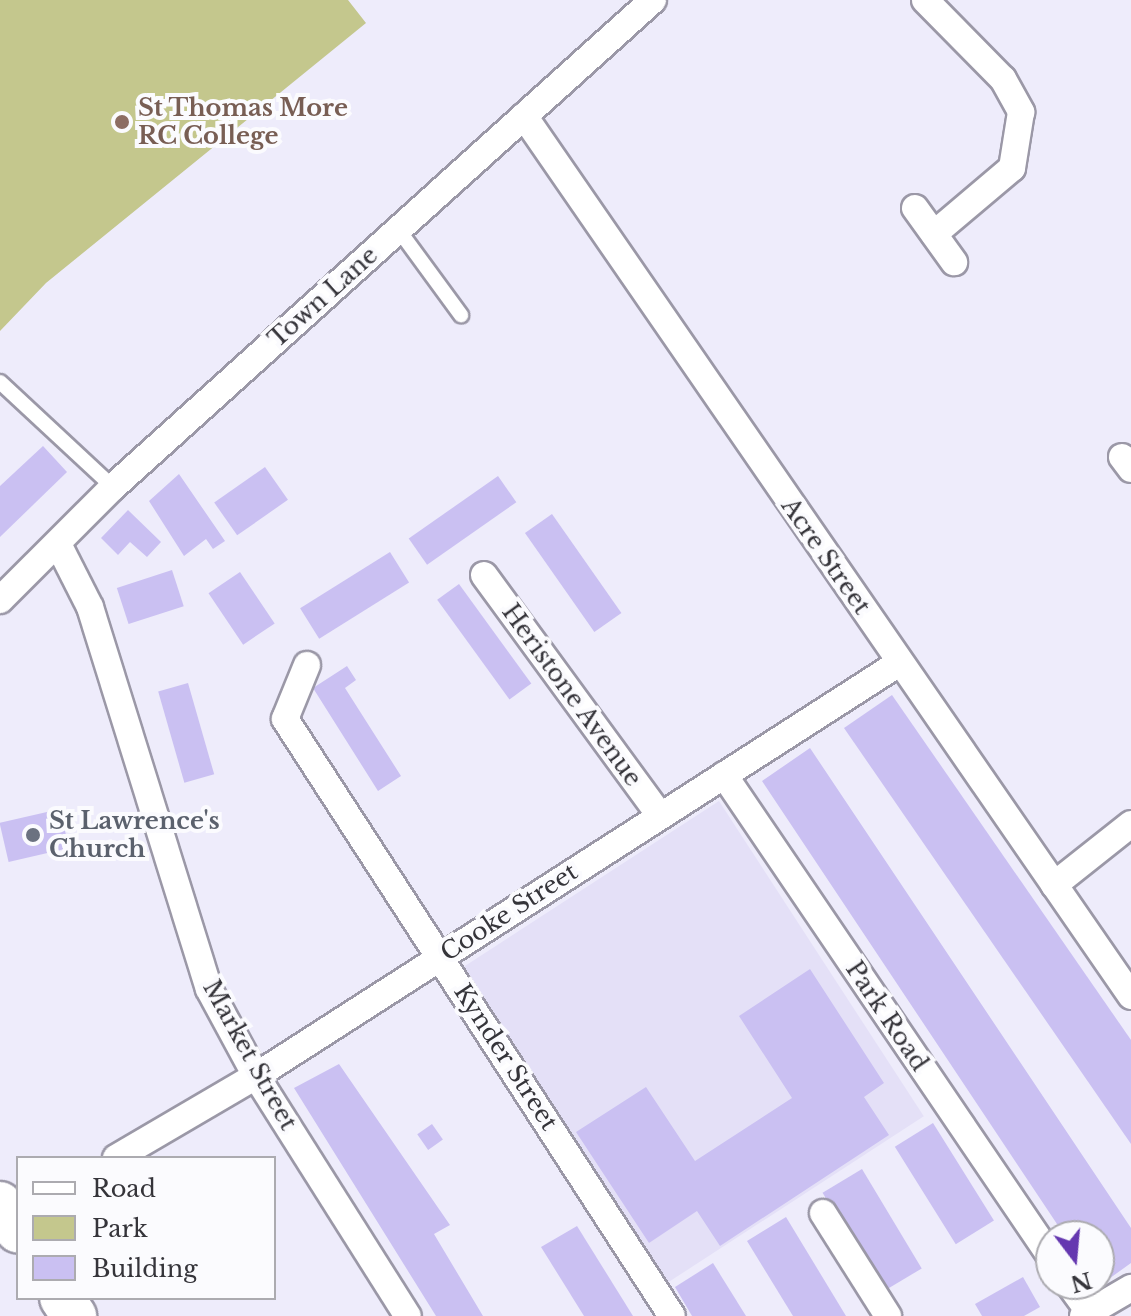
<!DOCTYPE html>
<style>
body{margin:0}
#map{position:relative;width:1131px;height:1316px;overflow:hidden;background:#eeecfb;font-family:"Libre Baskerville",serif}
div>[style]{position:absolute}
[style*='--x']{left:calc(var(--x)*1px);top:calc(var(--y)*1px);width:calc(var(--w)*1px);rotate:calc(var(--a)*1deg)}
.built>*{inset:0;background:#e4e0f7;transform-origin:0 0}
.green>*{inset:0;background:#c4c78d}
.building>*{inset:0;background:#cac0f2;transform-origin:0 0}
.roads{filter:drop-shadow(2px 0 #9b98a7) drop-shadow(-2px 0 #9b98a7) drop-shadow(0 2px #9b98a7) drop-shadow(0 -2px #9b98a7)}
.lane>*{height:14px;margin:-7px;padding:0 7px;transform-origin:7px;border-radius:7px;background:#fff}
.street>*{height:26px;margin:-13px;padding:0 13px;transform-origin:13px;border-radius:13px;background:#fff}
.highway>*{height:44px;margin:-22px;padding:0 22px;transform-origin:22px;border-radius:22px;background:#fff}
.dots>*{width:22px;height:22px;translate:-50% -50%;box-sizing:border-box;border:4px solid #fbfbfe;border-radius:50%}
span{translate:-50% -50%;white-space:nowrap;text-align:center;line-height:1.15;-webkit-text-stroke:8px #fbfbfe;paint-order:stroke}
.education-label{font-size:24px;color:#785e54;font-weight:700}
.left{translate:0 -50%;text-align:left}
.street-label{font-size:24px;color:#35343a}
.worship-label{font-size:24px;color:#5b616d;font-weight:700}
.legend{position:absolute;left:16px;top:1156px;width:260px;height:144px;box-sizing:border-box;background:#fbfbfe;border:2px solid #acabb0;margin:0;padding:10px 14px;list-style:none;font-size:24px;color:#35343a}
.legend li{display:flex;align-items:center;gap:16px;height:40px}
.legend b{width:40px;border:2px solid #acabb0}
.north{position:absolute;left:1035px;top:1220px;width:80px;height:80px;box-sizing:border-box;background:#fbfbfe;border:2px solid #acabb0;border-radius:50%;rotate:164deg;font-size:22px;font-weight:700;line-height:32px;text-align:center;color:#35343a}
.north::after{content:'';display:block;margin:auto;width:28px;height:36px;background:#6538b0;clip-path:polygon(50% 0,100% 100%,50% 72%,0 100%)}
</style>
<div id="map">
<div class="built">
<div style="left:719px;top:801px;width:376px;height:308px;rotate:57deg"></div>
</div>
<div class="green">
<div style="clip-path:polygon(0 0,348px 0,366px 23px,46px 283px,0 331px)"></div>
</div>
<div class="building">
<div style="clip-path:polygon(43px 446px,67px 472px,0 537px,0 486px)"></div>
<div style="left:265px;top:467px;width:40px;height:62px;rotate:55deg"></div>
<div style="clip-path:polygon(179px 474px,225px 541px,213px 549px,206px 539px,184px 556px,149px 501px)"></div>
<div style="left:498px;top:476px;width:32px;height:109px;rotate:55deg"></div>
<div style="clip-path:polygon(128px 510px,161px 542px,147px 557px,130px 542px,118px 555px,101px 538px)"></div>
<div style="left:552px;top:514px;width:121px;height:33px;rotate:55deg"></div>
<div style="left:390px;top:552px;width:36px;height:106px;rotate:58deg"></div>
<div style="left:172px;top:570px;width:38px;height:58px;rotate:72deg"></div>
<div style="left:240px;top:572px;width:62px;height:38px;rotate:56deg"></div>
<div style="left:459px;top:584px;width:123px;height:27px;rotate:54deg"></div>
<div style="clip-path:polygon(347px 666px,356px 680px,345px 688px,401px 776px,378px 791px,313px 688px)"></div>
<div style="left:188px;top:683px;width:95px;height:31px;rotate:74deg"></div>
<div style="clip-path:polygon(892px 695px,1131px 1040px,1131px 1144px,844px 728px)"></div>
<div style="clip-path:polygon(810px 748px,1131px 1228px,1131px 1263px,1099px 1286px,1099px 1236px,1065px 1236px,762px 781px)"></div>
<div style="left:60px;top:809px;width:40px;height:62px;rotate:77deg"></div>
<div style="clip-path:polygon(810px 969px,884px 1083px,864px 1097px,889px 1135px,720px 1246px,697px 1211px,649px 1243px,576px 1132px,646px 1087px,695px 1161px,792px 1098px,739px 1016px)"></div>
<div style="clip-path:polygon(339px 1064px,450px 1225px,434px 1234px,483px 1316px,436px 1316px,294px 1088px)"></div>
<div style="left:933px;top:1123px;width:115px;height:45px;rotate:58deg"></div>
<div style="left:432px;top:1124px;width:19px;height:18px;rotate:55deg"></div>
<div style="left:862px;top:1169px;width:116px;height:46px;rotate:59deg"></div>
<div style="clip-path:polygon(786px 1217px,846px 1316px,793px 1316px,747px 1241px)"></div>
<div style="clip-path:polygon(577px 1226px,633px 1316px,584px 1316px,541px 1247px)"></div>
<div style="clip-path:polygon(713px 1263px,746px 1316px,692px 1316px,675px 1287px)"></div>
<div style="clip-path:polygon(1023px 1277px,1040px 1307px,1024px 1316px,982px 1316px,975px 1304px)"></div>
</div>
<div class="roads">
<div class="lane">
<div style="--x:398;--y:229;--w:107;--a:53.8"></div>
<div style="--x:0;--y:382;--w:154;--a:42.9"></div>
</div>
<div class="street">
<div style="--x:925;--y:0;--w:111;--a:45.4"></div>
<div style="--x:1003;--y:79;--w:38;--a:61"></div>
<div style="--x:1021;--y:112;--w:57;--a:99.1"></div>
<div style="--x:1012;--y:168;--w:102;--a:139.8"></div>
<div style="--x:524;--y:116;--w:1069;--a:55.4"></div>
<div style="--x:915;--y:208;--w:67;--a:54.2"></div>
<div style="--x:1122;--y:457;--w:15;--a:53"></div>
<div style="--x:59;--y:546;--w:68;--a:63.1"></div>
<div style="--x:90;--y:607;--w:400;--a:72.7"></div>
<div style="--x:209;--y:989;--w:99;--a:61.6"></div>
<div style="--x:256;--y:1076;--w:284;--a:57.7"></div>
<div style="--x:484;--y:575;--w:296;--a:53.8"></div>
<div style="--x:0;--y:600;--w:160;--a:-45"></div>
<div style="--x:113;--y:487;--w:727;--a:-42.05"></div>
<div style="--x:307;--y:665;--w:58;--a:112.2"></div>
<div style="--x:285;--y:719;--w:711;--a:57.05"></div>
<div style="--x:724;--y:775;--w:582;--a:55.85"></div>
<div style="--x:1054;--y:885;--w:98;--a:-38.4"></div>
<div style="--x:116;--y:1158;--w:162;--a:-30.4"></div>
<div style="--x:256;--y:1076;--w:764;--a:-32.71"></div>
<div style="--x:823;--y:1213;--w:122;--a:57.7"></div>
<div style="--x:1069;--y:1284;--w:34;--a:54"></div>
<div style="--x:1083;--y:1316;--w:56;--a:-30.3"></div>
</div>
<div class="highway">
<div style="--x:0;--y:1204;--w:32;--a:56"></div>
<div style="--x:62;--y:1298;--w:22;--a:56"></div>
</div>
</div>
<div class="dots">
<div style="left:122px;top:122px;background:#8d6e63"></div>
<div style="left:33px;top:835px;background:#6b7280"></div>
</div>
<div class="education-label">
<span class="left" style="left:138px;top:122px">St Thomas More<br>RC College</span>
</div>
<div class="street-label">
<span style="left:323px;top:297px;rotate:-42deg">Town Lane</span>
<span style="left:826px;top:556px;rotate:55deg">Acre Street</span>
<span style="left:572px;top:695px;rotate:54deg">Heristone Avenue</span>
<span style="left:509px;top:912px;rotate:-33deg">Cooke Street</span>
<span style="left:887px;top:1016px;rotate:56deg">Park Road</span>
<span style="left:250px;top:1055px;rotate:61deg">Market Street</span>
<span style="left:506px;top:1057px;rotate:57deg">Kynder Street</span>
</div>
<div class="worship-label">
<span class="left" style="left:49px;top:835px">St Lawrence's<br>Church</span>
</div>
<ul class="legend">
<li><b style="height:10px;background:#fff"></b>Road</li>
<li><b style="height:22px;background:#c4c78d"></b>Park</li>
<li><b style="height:22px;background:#cac0f2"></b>Building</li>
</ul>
<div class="north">N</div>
</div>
